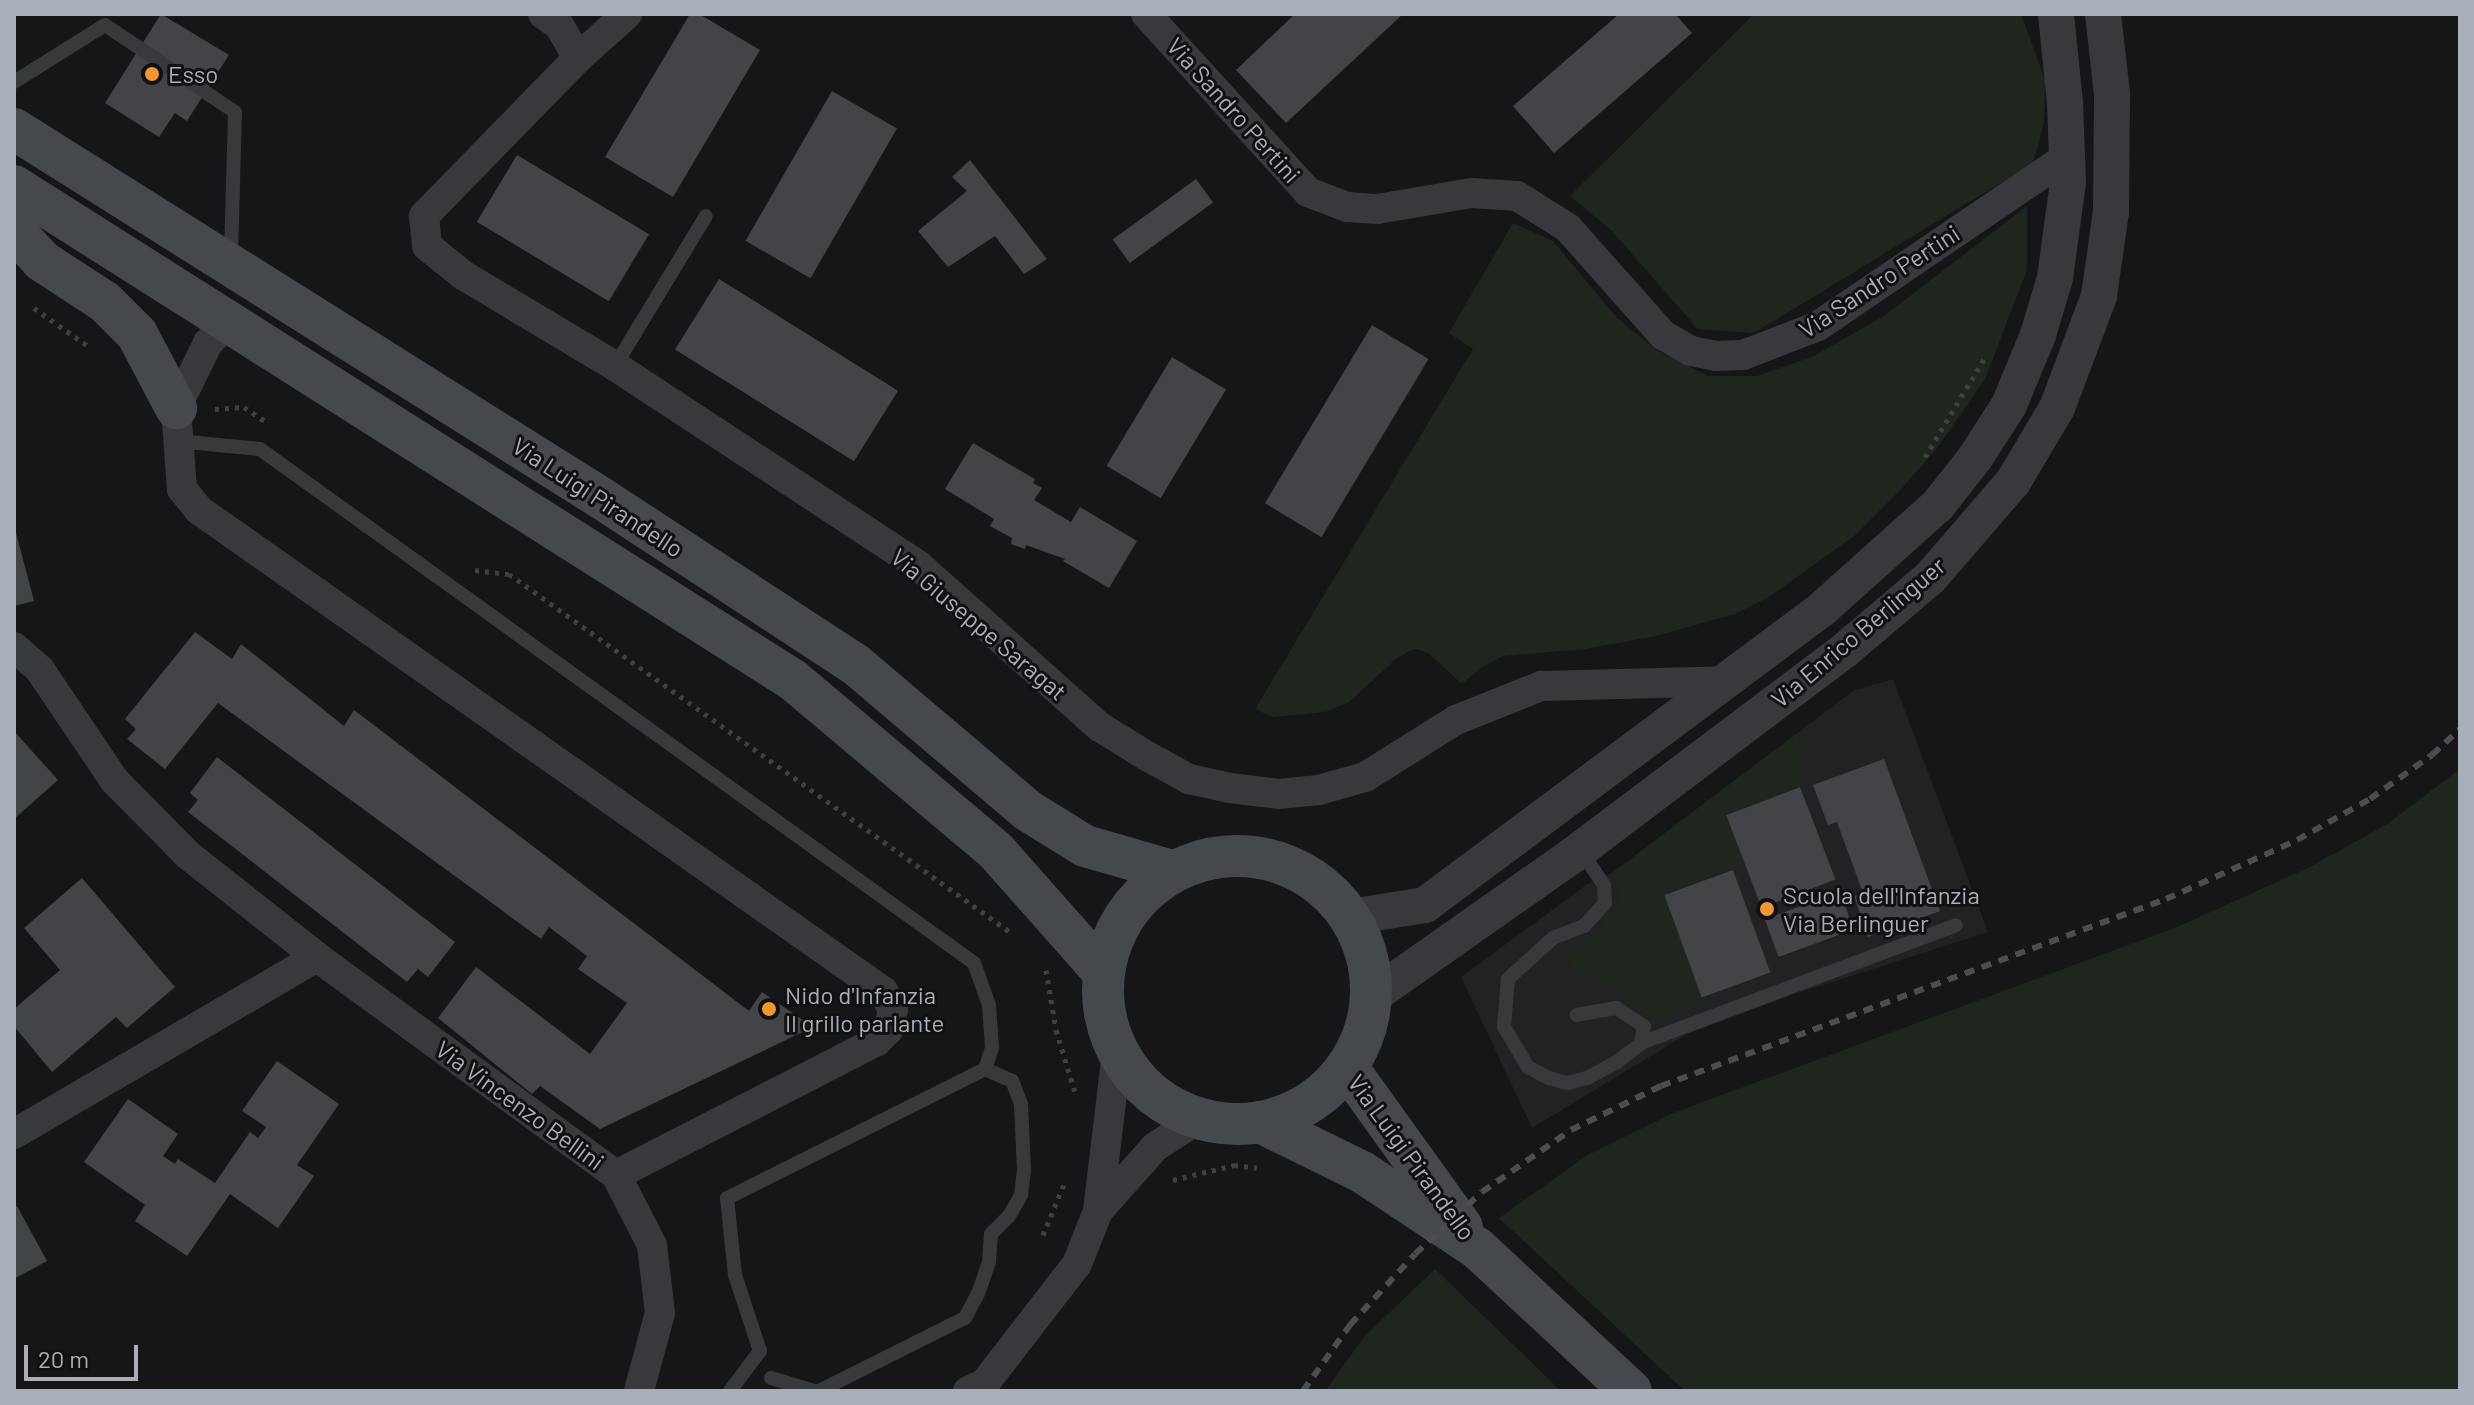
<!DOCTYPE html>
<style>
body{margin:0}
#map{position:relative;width:2474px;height:1405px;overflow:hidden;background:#161618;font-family:Barlow,sans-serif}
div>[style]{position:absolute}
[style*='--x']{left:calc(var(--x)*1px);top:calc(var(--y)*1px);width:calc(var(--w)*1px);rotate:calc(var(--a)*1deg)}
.built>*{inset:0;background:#222225}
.green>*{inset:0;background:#1e261e}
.building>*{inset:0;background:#424448;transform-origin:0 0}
.path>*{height:5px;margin-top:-2.5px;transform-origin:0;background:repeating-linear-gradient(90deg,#3d4044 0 4px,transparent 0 10px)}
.service>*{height:14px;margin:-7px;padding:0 7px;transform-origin:7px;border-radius:7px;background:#37393d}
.minor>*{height:30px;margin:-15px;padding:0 15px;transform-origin:15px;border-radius:15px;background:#37393d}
.tertiary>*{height:36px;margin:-18px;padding:0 18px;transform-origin:18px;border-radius:18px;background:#37393d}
.secondary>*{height:42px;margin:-21px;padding:0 21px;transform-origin:21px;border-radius:21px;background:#45484d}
.secondary>.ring{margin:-21px;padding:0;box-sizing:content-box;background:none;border:42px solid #45484d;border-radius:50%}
.rail>*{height:6px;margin-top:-3px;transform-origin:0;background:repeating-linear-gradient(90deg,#4a4d52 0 10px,transparent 0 18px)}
.dots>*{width:22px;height:22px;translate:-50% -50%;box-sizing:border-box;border:4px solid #111113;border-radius:50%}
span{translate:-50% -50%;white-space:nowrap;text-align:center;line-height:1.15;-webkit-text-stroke:6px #111113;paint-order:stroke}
.poi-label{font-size:24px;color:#a8afb8}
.left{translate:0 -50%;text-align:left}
.street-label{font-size:24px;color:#a8afb8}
.frame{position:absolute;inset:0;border:16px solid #a8afb8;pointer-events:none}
.scale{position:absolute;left:24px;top:1345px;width:114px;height:36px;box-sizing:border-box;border:4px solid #a8afb8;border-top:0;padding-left:10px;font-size:24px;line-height:28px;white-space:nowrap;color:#a8afb8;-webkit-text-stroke:6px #111113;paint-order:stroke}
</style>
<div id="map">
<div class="built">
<div style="clip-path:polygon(1893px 679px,1988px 932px,1792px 995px,1687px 1034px,1532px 1128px,1461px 977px,1586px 885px,1612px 873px,1853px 691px)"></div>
</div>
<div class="green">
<div style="clip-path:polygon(1754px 14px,2021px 14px,2045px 80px,2044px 123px,2033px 163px,1754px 333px,1698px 329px,1612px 231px,1570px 196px)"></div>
<div style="clip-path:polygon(2027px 206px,2027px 270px,1985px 379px,1940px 444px,1904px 486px,1854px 536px,1769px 597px,1735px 614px,1656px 636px,1585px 649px,1503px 656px,1479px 669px,1462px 684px,1427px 652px,1414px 649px,1397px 658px,1349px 702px,1325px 712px,1272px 717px,1255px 709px,1473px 349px,1449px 333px,1513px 223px,1553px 241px,1617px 318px,1658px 351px,1708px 376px,1757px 376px,1814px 356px,1884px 316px)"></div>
<div style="clip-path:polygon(1799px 732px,1800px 787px,1727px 816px,1744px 863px,1665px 894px,1702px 998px,1659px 1020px,1639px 1013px,1612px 986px,1571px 967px,1574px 950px,1597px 935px,1621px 896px,1612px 873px)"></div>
<div style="clip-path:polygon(2460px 769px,2460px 1391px,1685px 1391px,1499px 1218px,1586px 1156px,1673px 1113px,2177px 927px,2310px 867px,2387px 824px)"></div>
<div style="clip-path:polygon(1435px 1269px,1561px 1391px,1325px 1391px,1364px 1337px)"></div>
</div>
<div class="building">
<div style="clip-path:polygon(161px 14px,229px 55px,187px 121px,175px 113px,159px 137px,105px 103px)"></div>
<div style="clip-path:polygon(690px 14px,699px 14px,760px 50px,673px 197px,605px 157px)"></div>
<div style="clip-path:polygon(1295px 14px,1403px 14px,1286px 123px,1236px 70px)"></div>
<div style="clip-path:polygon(1619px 14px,1675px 14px,1692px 33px,1554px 153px,1513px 106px)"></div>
<div style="left:832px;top:91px;width:75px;height:173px;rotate:30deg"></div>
<div style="left:517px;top:155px;width:154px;height:78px;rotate:31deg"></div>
<div style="clip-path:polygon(970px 160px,1047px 259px,1024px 274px,995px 236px,948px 267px,918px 231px,967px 191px,952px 177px)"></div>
<div style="left:1196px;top:179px;width:29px;height:103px;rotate:54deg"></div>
<div style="left:719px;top:279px;width:211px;height:83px;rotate:32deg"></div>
<div style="left:1372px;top:325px;width:66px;height:208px;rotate:31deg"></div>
<div style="left:1172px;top:357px;width:63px;height:127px;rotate:31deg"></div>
<div style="clip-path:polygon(973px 443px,1035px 479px,1033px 483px,1042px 488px,1034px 500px,1071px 522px,1080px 507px,1137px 541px,1109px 588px,1063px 561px,1065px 559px,1026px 545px,1025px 549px,1011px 544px,1012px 538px,990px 526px,994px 519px,945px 489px)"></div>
<div style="clip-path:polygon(14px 525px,34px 601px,14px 606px)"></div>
<div style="clip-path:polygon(195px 632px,232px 659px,241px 644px,344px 726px,354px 710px,749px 1011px,762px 992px,813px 1027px,600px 1129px,540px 1086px,532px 1094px,438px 1018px,476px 967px,590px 1054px,627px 1003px,578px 969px,587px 956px,549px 927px,541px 939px,218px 703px,165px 769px,127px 739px,136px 729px,125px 719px)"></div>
<div style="clip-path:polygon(14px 731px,58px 780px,14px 819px)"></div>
<div style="clip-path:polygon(217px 757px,455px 942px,428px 977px,418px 969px,407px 982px,188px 812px,198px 800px,190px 793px)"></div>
<div style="clip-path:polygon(1884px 759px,1940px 911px,1868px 937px,1854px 896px,1863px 893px,1837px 822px,1828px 825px,1813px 785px)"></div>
<div style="left:1800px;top:787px;width:99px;height:79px;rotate:69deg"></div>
<div style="left:1733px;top:870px;width:109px;height:73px;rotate:70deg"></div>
<div style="clip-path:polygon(82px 878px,175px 987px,127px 1028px,116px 1017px,52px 1072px,14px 1026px,14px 1009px,60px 970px,24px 928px)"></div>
<div style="left:1840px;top:892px;width:40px;height:80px;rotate:70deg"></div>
<div style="clip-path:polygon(277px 1061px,339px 1104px,297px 1165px,314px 1176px,278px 1228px,230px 1194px,187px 1256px,135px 1221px,145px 1205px,84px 1162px,128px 1099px,178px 1134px,163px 1156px,175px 1164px,178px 1159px,215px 1183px,250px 1132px,258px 1138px,266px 1127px,242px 1111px)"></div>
<div style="clip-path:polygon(17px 1206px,47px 1261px,14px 1279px,14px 1208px)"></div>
</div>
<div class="path">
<div style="--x:34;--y:308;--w:66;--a:35.1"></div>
<div style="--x:215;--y:409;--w:29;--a:-4"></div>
<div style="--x:244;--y:407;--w:25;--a:34"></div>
<div style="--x:1925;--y:457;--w:118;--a:-58.9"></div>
<div style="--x:475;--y:570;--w:34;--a:7"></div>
<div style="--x:509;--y:574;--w:616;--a:35.55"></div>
<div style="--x:1046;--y:970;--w:61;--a:80.5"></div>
<div style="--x:1056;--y:1030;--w:65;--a:73"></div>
<div style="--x:1173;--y:1180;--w:63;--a:-13.8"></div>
<div style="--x:1234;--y:1165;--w:23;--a:7"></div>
<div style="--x:1043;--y:1235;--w:55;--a:-67.6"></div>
</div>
<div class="service">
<div style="--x:14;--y:82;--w:107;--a:-32.1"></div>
<div style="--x:105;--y:25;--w:156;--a:33.8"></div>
<div style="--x:235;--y:112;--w:145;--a:91.6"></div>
<div style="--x:615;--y:366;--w:175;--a:-58.8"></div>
<div style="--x:177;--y:441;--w:83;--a:5.5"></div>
<div style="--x:260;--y:449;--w:880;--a:35.75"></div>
<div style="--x:974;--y:963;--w:45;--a:70.3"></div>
<div style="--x:989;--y:1005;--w:43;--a:86"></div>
<div style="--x:992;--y:1048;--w:22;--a:108"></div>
<div style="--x:985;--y:1069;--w:288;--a:153.4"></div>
<div style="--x:727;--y:1198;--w:77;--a:84.1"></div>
<div style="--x:735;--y:1275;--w:80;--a:71.8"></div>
<div style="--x:760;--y:1351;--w:50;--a:126.9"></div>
<div style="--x:1577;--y:856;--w:11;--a:22"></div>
<div style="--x:1587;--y:860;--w:30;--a:56"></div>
<div style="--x:1604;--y:885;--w:18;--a:87"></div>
<div style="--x:1605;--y:903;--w:31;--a:132"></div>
<div style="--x:1584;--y:926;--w:33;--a:159"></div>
<div style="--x:1553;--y:938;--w:61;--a:137.7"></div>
<div style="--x:1508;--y:979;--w:48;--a:94.8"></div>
<div style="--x:1504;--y:1027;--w:47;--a:59"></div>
<div style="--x:1528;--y:1067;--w:24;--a:28"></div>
<div style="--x:1549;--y:1078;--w:20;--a:15"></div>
<div style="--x:1568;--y:1083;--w:20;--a:-15"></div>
<div style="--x:1587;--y:1078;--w:34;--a:-28"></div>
<div style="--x:1617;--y:1062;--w:31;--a:-38"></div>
<div style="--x:1641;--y:1043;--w:17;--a:-80"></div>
<div style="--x:1644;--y:1026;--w:33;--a:-147"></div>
<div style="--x:1616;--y:1008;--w:40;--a:170"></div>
<div style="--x:1641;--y:1043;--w:336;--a:-20.5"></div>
<div style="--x:771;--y:1378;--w:45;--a:16.8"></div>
<div style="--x:819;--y:1391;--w:163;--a:-26.6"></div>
<div style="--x:965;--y:1318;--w:27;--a:-62"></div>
<div style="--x:978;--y:1294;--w:34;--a:-71"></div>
<div style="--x:989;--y:1262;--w:28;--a:-86"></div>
<div style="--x:991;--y:1234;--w:25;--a:-45"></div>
<div style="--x:1009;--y:1216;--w:24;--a:-60"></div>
<div style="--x:1021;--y:1195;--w:25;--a:-83"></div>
<div style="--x:1024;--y:1170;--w:66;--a:-92.6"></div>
<div style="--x:1021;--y:1104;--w:25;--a:-111"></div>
<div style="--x:1012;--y:1081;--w:30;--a:-156"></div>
</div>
<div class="minor">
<div style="--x:543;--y:14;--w:19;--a:35"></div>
<div style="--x:559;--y:25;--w:38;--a:60"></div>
<div style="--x:627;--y:14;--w:66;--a:138.1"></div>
<div style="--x:578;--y:58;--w:221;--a:134.3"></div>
<div style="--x:424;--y:216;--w:30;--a:84"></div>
<div style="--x:427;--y:246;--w:46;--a:38.9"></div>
<div style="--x:463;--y:275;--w:177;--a:30.9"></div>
<div style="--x:615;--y:366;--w:364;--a:33.3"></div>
<div style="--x:919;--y:566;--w:242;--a:41.7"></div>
<div style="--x:1100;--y:727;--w:55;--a:31.7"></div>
<div style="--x:1147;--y:756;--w:48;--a:28.7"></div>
<div style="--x:1189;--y:779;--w:42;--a:12.4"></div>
<div style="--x:1230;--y:788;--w:49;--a:7"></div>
<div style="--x:1279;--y:794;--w:40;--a:-5.7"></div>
<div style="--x:1319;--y:790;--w:48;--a:-15.8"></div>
<div style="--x:1365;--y:777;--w:107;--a:-32.1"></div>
<div style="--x:1456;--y:720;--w:92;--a:-21.8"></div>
<div style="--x:1541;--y:686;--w:185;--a:-1.5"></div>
<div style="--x:1146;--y:14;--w:241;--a:47.7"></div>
<div style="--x:1308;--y:192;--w:42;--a:21"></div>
<div style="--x:1347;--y:207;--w:30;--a:4"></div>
<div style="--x:1377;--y:209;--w:96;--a:-9.6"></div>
<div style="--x:1472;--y:193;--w:45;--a:3.8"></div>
<div style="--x:1517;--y:196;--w:60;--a:32.1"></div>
<div style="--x:1568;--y:228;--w:143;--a:48.4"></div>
<div style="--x:1663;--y:335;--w:32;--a:30"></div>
<div style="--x:1691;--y:351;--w:25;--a:11"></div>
<div style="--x:1716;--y:356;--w:27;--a:-2"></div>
<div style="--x:1743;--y:355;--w:80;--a:-21.1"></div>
<div style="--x:1818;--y:326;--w:301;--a:-34.2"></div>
<div style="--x:229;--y:322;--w:30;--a:135"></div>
<div style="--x:208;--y:343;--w:72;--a:116.2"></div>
<div style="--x:176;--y:408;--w:81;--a:85.8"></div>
<div style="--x:182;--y:489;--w:27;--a:51"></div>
<div style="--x:199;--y:510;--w:836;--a:35.12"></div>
<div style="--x:883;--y:991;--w:21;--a:62"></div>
<div style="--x:893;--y:1010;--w:21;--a:104"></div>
<div style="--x:888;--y:1030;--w:16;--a:135"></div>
<div style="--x:877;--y:1041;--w:293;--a:152.8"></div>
<div style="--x:14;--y:647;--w:35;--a:41"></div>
<div style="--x:40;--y:670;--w:134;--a:56"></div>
<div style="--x:115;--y:781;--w:104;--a:45.4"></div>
<div style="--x:188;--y:855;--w:164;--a:38.3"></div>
<div style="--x:317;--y:957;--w:370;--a:36.1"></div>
<div style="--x:616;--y:1175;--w:79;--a:62.8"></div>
<div style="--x:652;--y:1245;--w:68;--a:83.3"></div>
<div style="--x:660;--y:1313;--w:81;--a:105.1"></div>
<div style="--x:14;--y:1134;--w:351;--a:-30.3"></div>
<div style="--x:1098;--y:1211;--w:86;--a:-48.3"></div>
<div style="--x:1155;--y:1147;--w:51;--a:-33.1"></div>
<div style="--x:968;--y:1391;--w:19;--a:-25"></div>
<div style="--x:985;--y:1383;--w:150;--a:-52.3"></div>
<div style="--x:1077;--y:1264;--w:57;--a:-68.4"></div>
<div style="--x:1098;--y:1211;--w:160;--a:-83.2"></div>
</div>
<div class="tertiary">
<div style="--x:1351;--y:917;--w:75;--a:-9.2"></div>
<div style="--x:1425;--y:905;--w:495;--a:-36.7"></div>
<div style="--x:1822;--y:609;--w:156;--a:-41.9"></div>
<div style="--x:1938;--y:505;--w:60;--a:-51.8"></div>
<div style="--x:1975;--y:458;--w:63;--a:-57.3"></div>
<div style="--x:2009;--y:405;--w:76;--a:-67.5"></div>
<div style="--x:2038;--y:335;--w:59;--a:-73.4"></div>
<div style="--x:2055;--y:278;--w:97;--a:-82.3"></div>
<div style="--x:2068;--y:182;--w:79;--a:-92.2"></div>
<div style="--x:2065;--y:103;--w:89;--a:-95.8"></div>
<div style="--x:1371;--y:997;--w:247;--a:-35.1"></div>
<div style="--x:1573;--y:855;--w:341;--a:-37"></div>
<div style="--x:1845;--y:650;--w:111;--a:-40.3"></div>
<div style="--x:1930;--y:578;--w:127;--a:-49.2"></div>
<div style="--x:2013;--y:482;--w:86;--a:-59.3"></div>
<div style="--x:2057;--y:408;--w:120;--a:-69.4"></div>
<div style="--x:2099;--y:296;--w:85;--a:-81.9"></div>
<div style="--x:2111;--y:212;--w:118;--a:-89.5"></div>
<div style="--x:2112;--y:94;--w:81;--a:-96.4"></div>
</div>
<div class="secondary">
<div style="--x:14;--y:129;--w:693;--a:32.15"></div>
<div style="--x:601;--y:498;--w:303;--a:33.2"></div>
<div style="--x:855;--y:664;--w:226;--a:40.3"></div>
<div style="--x:1027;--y:810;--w:68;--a:31.8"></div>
<div style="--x:1085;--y:846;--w:91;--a:16"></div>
<div style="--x:14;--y:186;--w:922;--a:32.38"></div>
<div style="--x:793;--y:680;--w:265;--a:40.1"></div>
<div style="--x:996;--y:851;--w:162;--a:48.5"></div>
<div style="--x:14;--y:225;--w:12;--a:66"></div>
<div style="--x:19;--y:236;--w:34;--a:47"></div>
<div style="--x:42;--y:261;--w:75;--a:33.1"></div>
<div style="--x:105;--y:302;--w:45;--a:45"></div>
<div style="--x:137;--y:334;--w:84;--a:62.2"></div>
<div class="ring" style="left:1103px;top:856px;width:226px;height:226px"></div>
<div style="--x:1347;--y:1067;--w:197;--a:54.3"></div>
<div style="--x:1260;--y:1122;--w:114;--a:26.1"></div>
<div style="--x:1362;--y:1172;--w:138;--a:33.5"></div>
<div style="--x:1477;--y:1248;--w:210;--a:42.9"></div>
</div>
<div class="rail">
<div style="--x:1303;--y:1391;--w:81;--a:-54.5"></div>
<div style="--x:1350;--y:1325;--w:96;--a:-47.5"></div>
<div style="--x:1415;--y:1254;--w:91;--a:-42.8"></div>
<div style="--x:1482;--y:1192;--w:108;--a:-34.9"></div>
<div style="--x:1571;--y:1130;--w:100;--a:-26.1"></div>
<div style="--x:1661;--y:1086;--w:539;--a:-20.32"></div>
<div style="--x:2166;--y:899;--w:144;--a:-24.2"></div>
<div style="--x:2297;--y:840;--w:84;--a:-29.3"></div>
<div style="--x:2370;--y:799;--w:76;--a:-35.4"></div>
<div style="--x:2432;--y:755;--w:38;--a:-43"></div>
</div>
<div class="dots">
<div style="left:152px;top:74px;background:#f19635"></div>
<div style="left:1767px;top:909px;background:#f19635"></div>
<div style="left:769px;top:1009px;background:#f19635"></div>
</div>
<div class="poi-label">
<span class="left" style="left:168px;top:74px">Esso</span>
<span class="left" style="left:1783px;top:909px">Scuola dell'Infanzia<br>Via Berlinguer</span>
<span class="left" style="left:785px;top:1009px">Nido d'Infanzia<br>Il grillo parlante</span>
</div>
<div class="street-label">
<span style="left:1234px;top:110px;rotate:48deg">Via Sandro Pertini</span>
<span style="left:1879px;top:281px;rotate:-33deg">Via Sandro Pertini</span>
<span style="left:598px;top:497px;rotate:33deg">Via Luigi Pirandello</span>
<span style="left:979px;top:624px;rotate:40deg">Via Giuseppe Saragat</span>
<span style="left:1858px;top:632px;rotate:-40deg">Via Enrico Berlinguer</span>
<span style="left:520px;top:1105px;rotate:36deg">Via Vincenzo Bellini</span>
<span style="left:1412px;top:1157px;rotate:54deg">Via Luigi Pirandello</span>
</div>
<div class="frame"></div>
<div class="scale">20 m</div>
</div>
